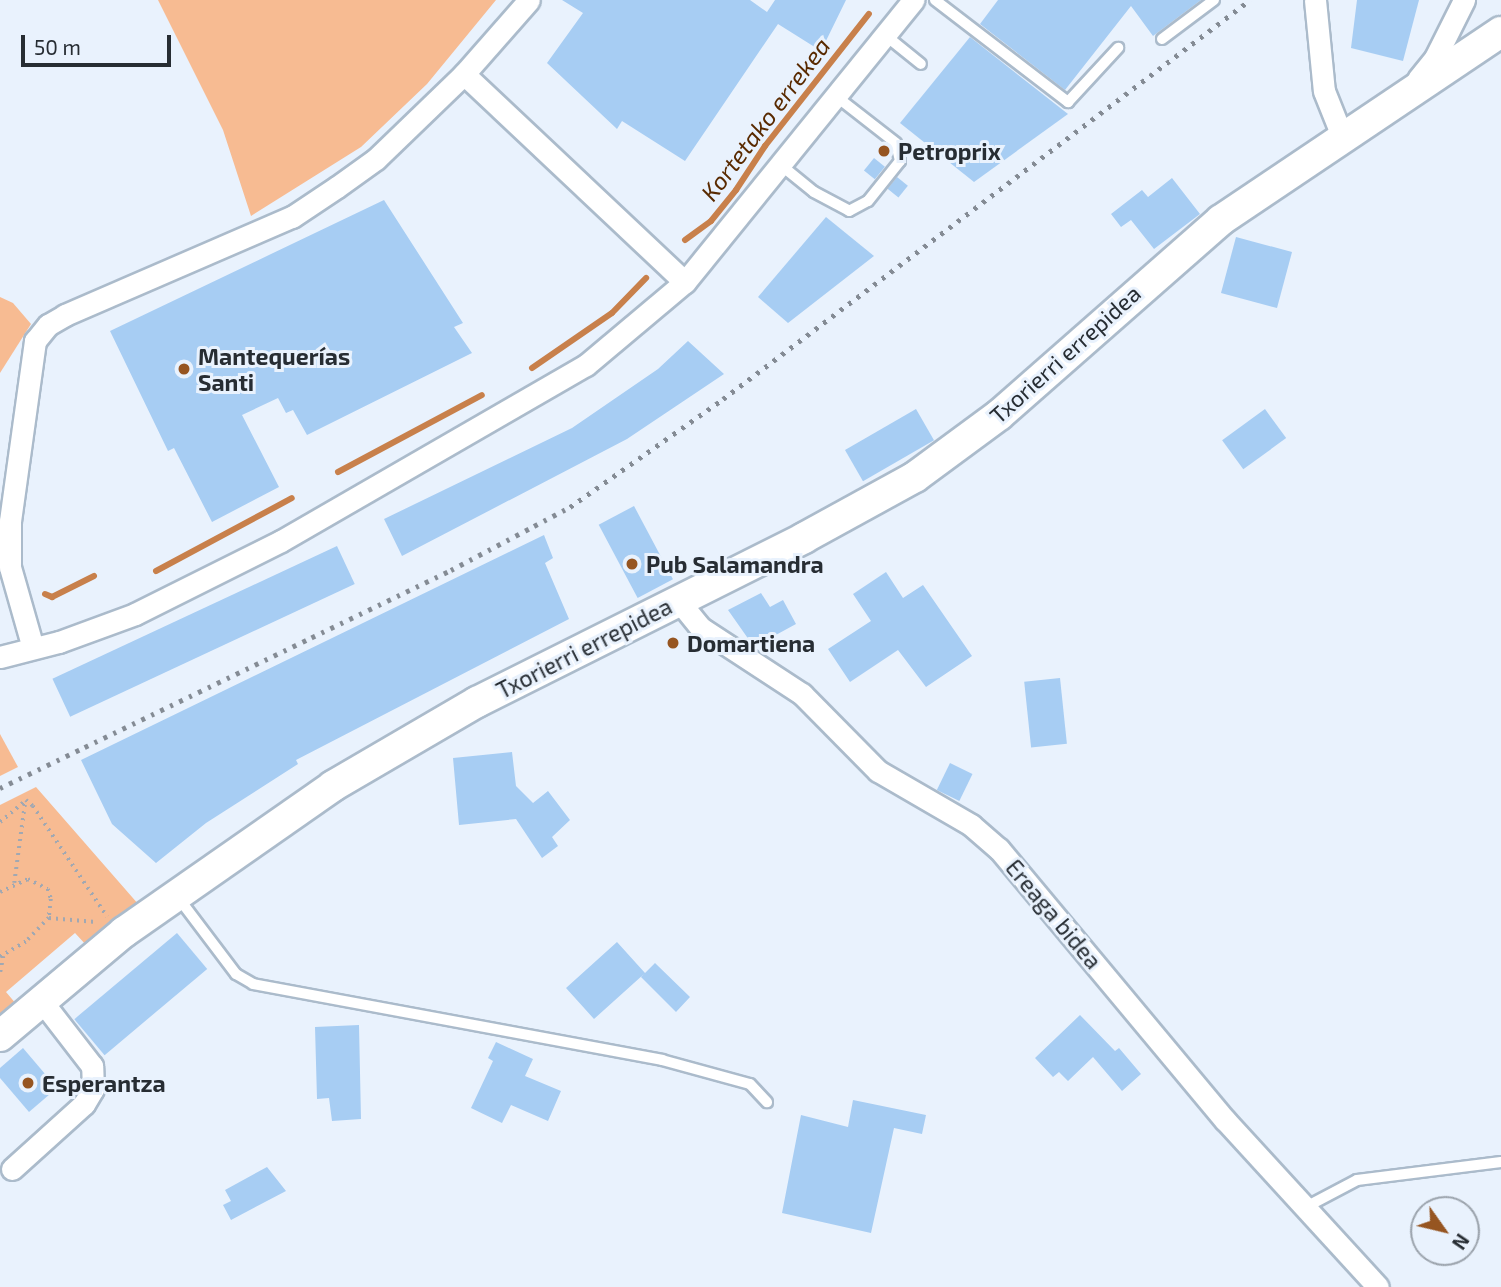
<!DOCTYPE html>
<meta charset="utf-8">
<style>
body{margin:0}
#map{position:relative;width:1501px;height:1287px;overflow:hidden;background:#e9f2fd;font-family:"Exo 2",sans-serif}
div>[style]{position:absolute}
[style*='--x']{left:calc(var(--x)*1px);top:calc(var(--y)*1px);width:calc(var(--w)*1px);rotate:calc(var(--a)*1deg)}
.green>*{inset:0;background:#f7bb92}
.stream>*{height:6px;margin:-3px;padding:0 3px;transform-origin:3px;border-radius:3px;background:#c8804b}
.building>*{inset:0;background:#a7cdf3;transform-origin:0 0}
.path>*{height:3.5px;margin-top:-1.75px;transform-origin:0;background:repeating-linear-gradient(90deg,#a1a8b2 0 2px,transparent 0 7px)}
.roads{filter:drop-shadow(2px 0 #abbbcb) drop-shadow(-2px 0 #abbbcb) drop-shadow(0 2px #abbbcb) drop-shadow(0 -2px #abbbcb)}
.lane>*{height:10px;margin:-5px;padding:0 5px;transform-origin:5px;border-radius:5px;background:#fff}
.street>*{height:21px;margin:-10.5px;padding:0 10.5px;transform-origin:10.5px;border-radius:10.5px;background:#fff}
.secondary>*{height:30px;margin:-15px;padding:0 15px;transform-origin:15px;border-radius:15px;background:#fff}
.rail>*{height:5px;margin-top:-2.5px;transform-origin:0;background:repeating-linear-gradient(90deg,#848b94 0 3.5px,transparent 0 10.5px)}
.dots>*{width:19px;height:19px;translate:-50% -50%;box-sizing:border-box;border:4px solid #e9f2fd;border-radius:50%}
span{translate:-50% -50%;white-space:nowrap;text-align:center;line-height:1.15;-webkit-text-stroke:6px #e9f2fd;paint-order:stroke}
.poi-label{font-size:23px;color:#272d33;font-weight:700}
.left{translate:0 -50%;text-align:left}
.street-label{font-size:23px;color:#272d33}
.water-label{font-size:24px;color:#592a00;font-style:italic}
.north{position:absolute;left:1410px;top:1196px;width:70px;height:70px;box-sizing:border-box;background:#e9f2fd;border:2px solid #9ba3ac;border-radius:50%;rotate:124deg;font-size:19px;font-weight:700;line-height:28px;text-align:center;color:#272d33}
.north::after{content:'';display:block;margin:auto;width:24px;height:32px;background:#965521;clip-path:polygon(50% 0,100% 100%,50% 72%,0 100%)}
.scale{position:absolute;left:21px;top:35px;width:150px;height:32px;box-sizing:border-box;border:4px solid #272d33;border-top:0;padding-left:9px;font-size:21px;line-height:24px;white-space:nowrap;color:#272d33;-webkit-text-stroke:5px #e9f2fd;paint-order:stroke}
</style>
<div id="map">
<div class="green">
<div style="clip-path:polygon(158px 0,496px 0,427px 84px,361px 147px,251px 216px,223px 130px)"></div>
<div style="clip-path:polygon(0 297px,13px 303px,31px 324px,0 373px)"></div>
<div style="clip-path:polygon(0 734px,18px 767px,0 776px)"></div>
<div style="clip-path:polygon(36px 787px,139px 905px,87px 946px,75px 933px,6px 992px,17px 1005px,0 1020px,0 805px)"></div>
</div>
<div class="stream">
<div style="--x:685;--y:240;--w:32;--a:-36"></div>
<div style="--x:711;--y:221;--w:40;--a:-51"></div>
<div style="--x:736;--y:190;--w:53;--a:-56.6"></div>
<div style="--x:765;--y:146;--w:168;--a:-51.8"></div>
<div style="--x:532;--y:368;--w:97;--a:-34.5"></div>
<div style="--x:612;--y:313;--w:49;--a:-45.8"></div>
<div style="--x:338;--y:472;--w:163;--a:-28.1"></div>
<div style="--x:156;--y:571;--w:154;--a:-28.2"></div>
<div style="--x:45;--y:594;--w:8;--a:23"></div>
<div style="--x:52;--y:597;--w:47;--a:-26.6"></div>
</div>
<div class="building">
<div style="clip-path:polygon(562px 0,750px 0,767px 12px,775px 0,846px 0,821px 51px,778px 24px,685px 161px,622px 121px,617px 129px,547px 63px,583px 13px)"></div>
<div style="clip-path:polygon(998px 0,1201px 0,1153px 36px,1131px 6px,1065px 90px,980px 24px)"></div>
<div style="clip-path:polygon(1357px 0,1419px 0,1403px 61px,1351px 48px)"></div>
<div style="clip-path:polygon(970px 37px,1068px 114px,974px 182px,900px 123px)"></div>
<div style="left:874px;top:158px;width:14px;height:16px;rotate:39deg"></div>
<div style="left:897px;top:177px;width:14px;height:15px;rotate:39deg"></div>
<div style="clip-path:polygon(1172px 178px,1200px 214px,1154px 249px,1131px 220px,1121px 227px,1111px 214px,1142px 190px,1148px 197px)"></div>
<div style="clip-path:polygon(384px 200px,463px 323px,454px 327px,472px 353px,307px 435px,293px 410px,286px 413px,278px 398px,242px 415px,279px 487px,212px 522px,174px 448px,168px 451px,110px 331px)"></div>
<div style="clip-path:polygon(826px 217px,874px 256px,788px 323px,758px 297px)"></div>
<div style="left:1236px;top:237px;width:58px;height:58px;rotate:15deg"></div>
<div style="clip-path:polygon(688px 341px,724px 374px,627px 439px,402px 556px,384px 519px,572px 428px,658px 369px)"></div>
<div style="left:916px;top:409px;width:36px;height:82px;rotate:60deg"></div>
<div style="left:1265px;top:409px;width:36px;height:53px;rotate:54deg"></div>
<div style="left:634px;top:506px;width:83px;height:40px;rotate:62deg"></div>
<div style="clip-path:polygon(544px 535px,553px 558px,545px 563px,569px 619px,296px 760px,298px 764px,206px 823px,156px 863px,112px 824px,81px 760px)"></div>
<div style="left:337px;top:546px;width:42px;height:314px;rotate:65deg"></div>
<div style="clip-path:polygon(886px 572px,903px 598px,923px 585px,972px 656px,926px 687px,898px 650px,850px 682px,828px 649px,871px 621px,853px 594px)"></div>
<div style="clip-path:polygon(761px 593px,770px 607px,783px 600px,796px 624px,754px 647px,728px 610px)"></div>
<div style="left:1060px;top:678px;width:66px;height:36px;rotate:84deg"></div>
<div style="clip-path:polygon(512px 752px,516px 786px,533px 803px,548px 791px,570px 820px,552px 837px,558px 846px,542px 858px,516px 819px,459px 825px,453px 758px)"></div>
<div style="left:950px;top:763px;width:25px;height:30px;rotate:26deg"></div>
<div style="left:177px;top:933px;width:47px;height:134px;rotate:50deg"></div>
<div style="clip-path:polygon(617px 942px,645px 973px,655px 963px,690px 997px,676px 1012px,641px 977px,644px 974px,594px 1019px,566px 988px)"></div>
<div style="clip-path:polygon(1080px 1015px,1115px 1051px,1119px 1048px,1141px 1074px,1122px 1091px,1093px 1057px,1068px 1081px,1059px 1072px,1053px 1077px,1035px 1058px)"></div>
<div style="clip-path:polygon(359px 1025px,361px 1119px,332px 1121px,329px 1098px,317px 1099px,315px 1027px)"></div>
<div style="clip-path:polygon(496px 1042px,533px 1059px,525px 1076px,561px 1091px,548px 1121px,511px 1105px,502px 1123px,471px 1108px,493px 1061px,488px 1058px)"></div>
<div style="clip-path:polygon(23px 1048px,57px 1088px,29px 1112px,0 1078px,0 1068px)"></div>
<div style="clip-path:polygon(853px 1100px,926px 1115px,922px 1134px,894px 1128px,871px 1233px,782px 1213px,801px 1115px,848px 1127px)"></div>
<div style="clip-path:polygon(267px 1167px,286px 1191px,231px 1220px,223px 1205px,231px 1201px,225px 1190px)"></div>
</div>
<div class="path">
<div style="--x:0;--y:822;--w:34;--a:-40"></div>
<div style="--x:26;--y:800;--w:9;--a:41"></div>
<div style="--x:33;--y:806;--w:133;--a:56.1"></div>
<div style="--x:14;--y:883;--w:82;--a:-82.3"></div>
<div style="--x:0;--y:892;--w:31;--a:-25"></div>
<div style="--x:28;--y:879;--w:22;--a:27"></div>
<div style="--x:48;--y:889;--w:10;--a:73"></div>
<div style="--x:51;--y:899;--w:19;--a:96"></div>
<div style="--x:49;--y:918;--w:33;--a:134"></div>
<div style="--x:26;--y:942;--w:30;--a:150"></div>
<div style="--x:49;--y:918;--w:47;--a:4.9"></div>
<div style="--x:0;--y:972;--w:16;--a:-79"></div>
</div>
<div class="roads">
<div class="lane">
<div style="--x:935;--y:0;--w:168;--a:37.5"></div>
<div style="--x:1068;--y:102;--w:74;--a:-47.2"></div>
<div style="--x:885;--y:35;--w:46;--a:38.9"></div>
<div style="--x:1162;--y:39;--w:65;--a:-36.9"></div>
<div style="--x:782;--y:166;--w:41;--a:39.1"></div>
<div style="--x:814;--y:192;--w:40;--a:28"></div>
<div style="--x:849;--y:211;--w:21;--a:-28"></div>
<div style="--x:868;--y:201;--w:51;--a:-51.3"></div>
<div style="--x:900;--y:161;--w:18;--a:-103"></div>
<div style="--x:896;--y:143;--w:75;--a:-142.1"></div>
<div style="--x:177;--y:896;--w:98;--a:52.9"></div>
<div style="--x:236;--y:974;--w:20;--a:30"></div>
<div style="--x:253;--y:984;--w:416;--a:10.5"></div>
<div style="--x:662;--y:1060;--w:91;--a:15.3"></div>
<div style="--x:750;--y:1084;--w:25;--a:47"></div>
<div style="--x:1304;--y:1208;--w:60;--a:-27.8"></div>
<div style="--x:1357;--y:1180;--w:145;--a:-7.1"></div>
</div>
<div class="street">
<div style="--x:1315;--y:0;--w:91;--a:84.4"></div>
<div style="--x:1324;--y:91;--w:48;--a:68.2"></div>
<div style="--x:464;--y:74;--w:303;--a:43.3"></div>
<div style="--x:1418;--y:79;--w:27;--a:-51"></div>
<div style="--x:1435;--y:58;--w:65;--a:-63.4"></div>
<div style="--x:678;--y:600;--w:36;--a:51"></div>
<div style="--x:701;--y:628;--w:121;--a:33.2"></div>
<div style="--x:802;--y:694;--w:108;--a:45.4"></div>
<div style="--x:878;--y:771;--w:108;--a:30.1"></div>
<div style="--x:971;--y:825;--w:37;--a:41"></div>
<div style="--x:999;--y:849;--w:353;--a:50.2"></div>
<div style="--x:1225;--y:1120;--w:226;--a:47.5"></div>
<div style="--x:33;--y:648;--w:84;--a:-105.9"></div>
<div style="--x:10;--y:567;--w:46;--a:-90"></div>
<div style="--x:10;--y:521;--w:182;--a:-82.1"></div>
<div style="--x:35;--y:341;--w:21;--a:-51"></div>
<div style="--x:48;--y:325;--w:20;--a:-30"></div>
<div style="--x:65;--y:315;--w:247;--a:-23.4"></div>
<div style="--x:292;--y:217;--w:54;--a:-33.7"></div>
<div style="--x:337;--y:187;--w:48;--a:-35.7"></div>
<div style="--x:376;--y:159;--w:122;--a:-44"></div>
<div style="--x:464;--y:74;--w:98;--a:-48.7"></div>
<div style="--x:0;--y:657;--w:61;--a:-14.3"></div>
<div style="--x:59;--y:642;--w:81;--a:-20.2"></div>
<div style="--x:135;--y:614;--w:163;--a:-26.6"></div>
<div style="--x:281;--y:541;--w:352;--a:-30"></div>
<div style="--x:586;--y:365;--w:129;--a:-40"></div>
<div style="--x:685;--y:282;--w:363;--a:-51"></div>
<div style="--x:12;--y:1169;--w:97;--a:-42.1"></div>
<div style="--x:84;--y:1104;--w:17;--a:-59"></div>
<div style="--x:93;--y:1089;--w:23;--a:-92"></div>
<div style="--x:92;--y:1066;--w:83;--a:-127.7"></div>
</div>
<div class="secondary">
<div style="--x:0;--y:1036;--w:162;--a:-40"></div>
<div style="--x:124;--y:932;--w:255;--a:-34.9"></div>
<div style="--x:333;--y:786;--w:167;--a:-30.3"></div>
<div style="--x:477;--y:702;--w:366;--a:-26.6"></div>
<div style="--x:804;--y:538;--w:127;--a:-28.8"></div>
<div style="--x:915;--y:477;--w:104;--a:-36.4"></div>
<div style="--x:999;--y:415;--w:295;--a:-41.3"></div>
<div style="--x:1221;--y:220;--w:337;--a:-33.9"></div>
</div>
</div>
<div class="rail">
<div style="--x:0;--y:788;--w:501;--a:-25.8"></div>
<div style="--x:451;--y:570;--w:135;--a:-27.9"></div>
<div style="--x:570;--y:507;--w:187;--a:-35.2"></div>
<div style="--x:723;--y:399;--w:661;--a:-37.13"></div>
</div>
<div class="dots">
<div style="left:884px;top:151px;background:#965521"></div>
<div style="left:184px;top:369px;background:#965521"></div>
<div style="left:632px;top:564px;background:#965521"></div>
<div style="left:673px;top:643px;background:#965521"></div>
<div style="left:28px;top:1083px;background:#965521"></div>
</div>
<div class="poi-label">
<span class="left" style="left:898px;top:151px">Petroprix</span>
<span class="left" style="left:198px;top:369px">Mantequerías<br>Santi</span>
<span class="left" style="left:646px;top:564px">Pub Salamandra</span>
<span class="left" style="left:687px;top:643px">Domartiena</span>
<span class="left" style="left:42px;top:1083px">Esperantza</span>
</div>
<div class="street-label">
<span style="left:1065px;top:354px;rotate:-42deg">Txorierri errepidea</span>
<span style="left:584px;top:648px;rotate:-27deg">Txorierri errepidea</span>
<span style="left:1054px;top:914px;rotate:50deg">Ereaga bidea</span>
</div>
<div class="water-label">
<span style="left:765px;top:119px;rotate:-53deg">Kortetako errekea</span>
</div>
<div class="north">N</div>
<div class="scale">50 m</div>
</div>
